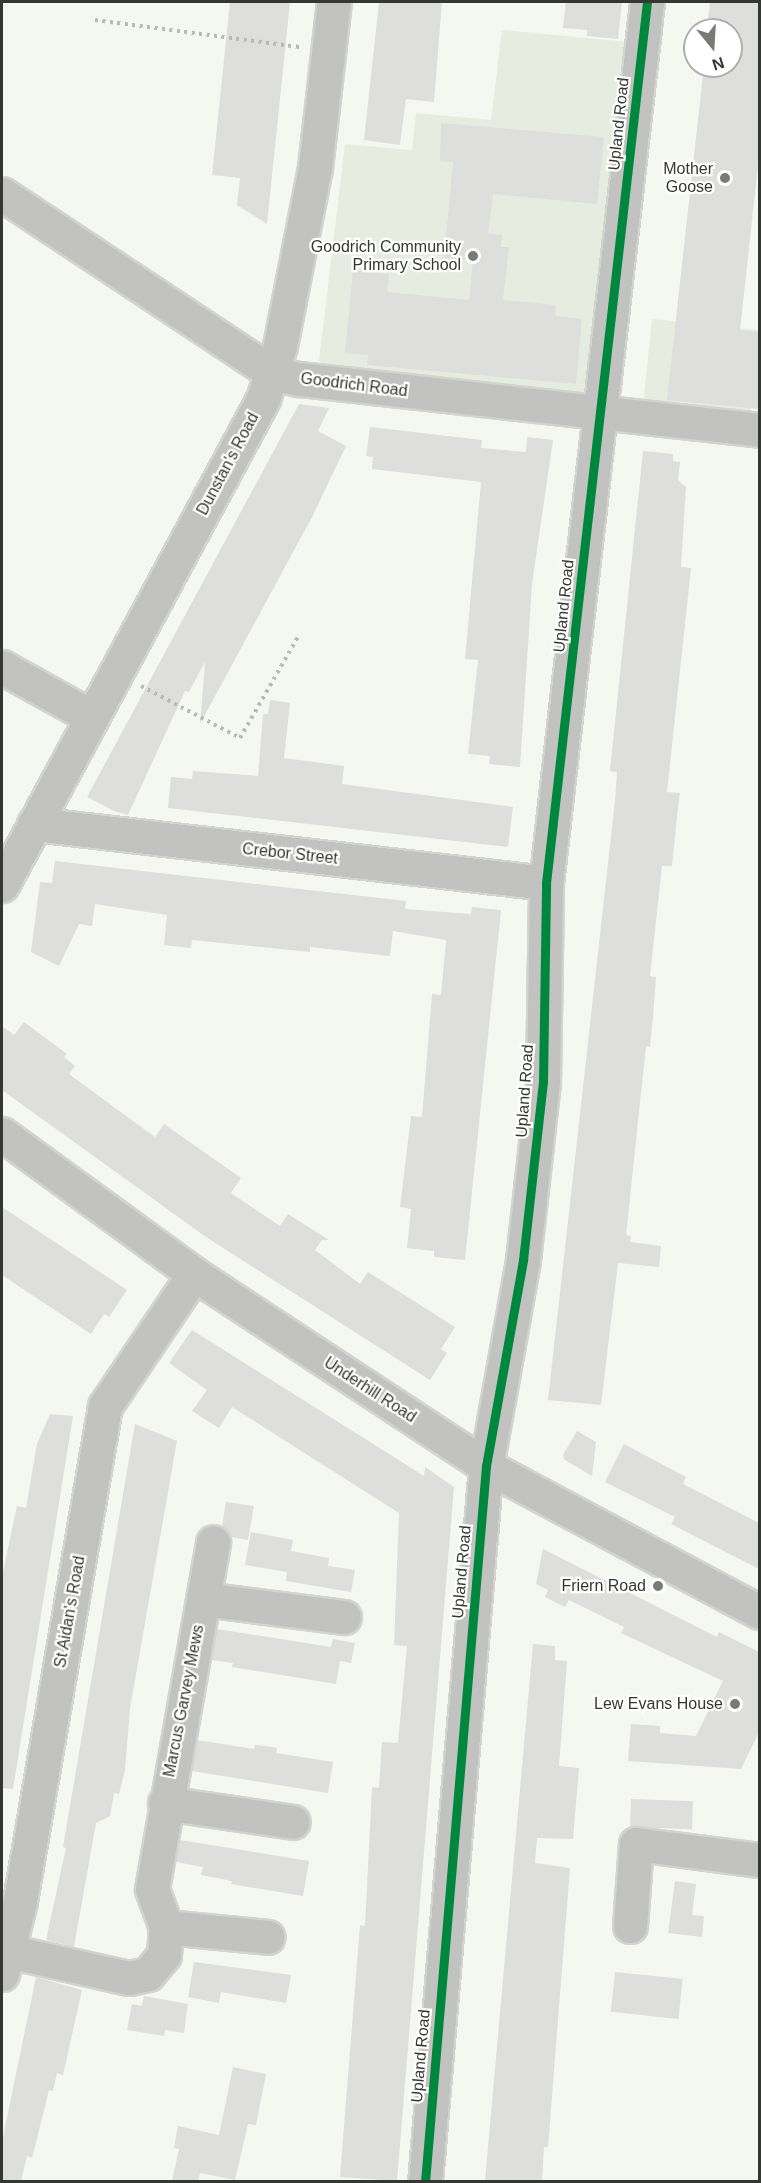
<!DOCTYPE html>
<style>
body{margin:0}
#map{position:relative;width:761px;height:2183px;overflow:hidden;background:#f4f8f1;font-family:Arial,sans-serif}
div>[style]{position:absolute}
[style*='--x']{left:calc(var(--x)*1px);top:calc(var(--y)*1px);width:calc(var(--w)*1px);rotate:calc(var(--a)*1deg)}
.built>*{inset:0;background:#e6ede0;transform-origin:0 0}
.building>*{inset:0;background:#dededd;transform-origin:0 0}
.path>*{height:4px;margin-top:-2px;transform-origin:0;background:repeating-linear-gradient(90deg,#b8bab6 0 3px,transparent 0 7.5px)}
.roads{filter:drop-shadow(2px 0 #d2d4cf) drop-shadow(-2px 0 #d2d4cf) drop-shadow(0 2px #d2d4cf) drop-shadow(0 -2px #d2d4cf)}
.minor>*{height:33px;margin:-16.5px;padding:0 16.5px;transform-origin:16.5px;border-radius:16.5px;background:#c2c3c1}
.cycleway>*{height:9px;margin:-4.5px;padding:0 4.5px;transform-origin:4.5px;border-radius:4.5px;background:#00873e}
.dots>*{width:16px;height:16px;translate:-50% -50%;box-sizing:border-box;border:3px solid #fff;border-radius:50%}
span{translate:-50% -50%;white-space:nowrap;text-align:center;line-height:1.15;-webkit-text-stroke:4.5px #fff;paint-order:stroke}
.street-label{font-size:16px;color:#353732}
.poi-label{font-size:16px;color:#353732}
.right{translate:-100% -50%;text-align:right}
.frame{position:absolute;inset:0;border:3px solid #353732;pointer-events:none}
.north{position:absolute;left:683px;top:18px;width:60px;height:60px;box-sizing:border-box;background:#fff;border:2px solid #aeafad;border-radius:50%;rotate:162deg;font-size:16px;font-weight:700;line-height:24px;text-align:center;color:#353732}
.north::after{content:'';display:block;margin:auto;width:21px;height:27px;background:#787b75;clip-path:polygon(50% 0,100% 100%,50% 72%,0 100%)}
</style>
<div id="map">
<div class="built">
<div style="clip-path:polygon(502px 30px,640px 43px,599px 395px,326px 370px,319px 361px,345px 144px,412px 150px,416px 113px,491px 120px)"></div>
<div style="left:652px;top:319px;width:108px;height:89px;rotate:6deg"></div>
</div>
<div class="building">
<div style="clip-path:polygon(230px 2px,290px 2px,267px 224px,237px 205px,240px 178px,212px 175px)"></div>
<div style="clip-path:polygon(379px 2px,442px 2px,434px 102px,406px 99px,400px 145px,364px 140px)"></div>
<div style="clip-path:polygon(566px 2px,622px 2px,618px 39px,587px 36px,587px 30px,563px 28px)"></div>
<div style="clip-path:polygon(710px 2px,759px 2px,759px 156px,740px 330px,759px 332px,759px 409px,667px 400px,704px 66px,731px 66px,731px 30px,707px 30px)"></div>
<div style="clip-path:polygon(441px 123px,604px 137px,597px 204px,493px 194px,488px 233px,502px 235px,501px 247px,509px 247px,503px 300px,556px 305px,555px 316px,582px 319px,576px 384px,367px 365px,368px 355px,345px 353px,353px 270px,389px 274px,387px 292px,469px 300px,473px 260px,444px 258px,453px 162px,440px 161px)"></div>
<div style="clip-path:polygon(299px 404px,329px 408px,318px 431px,346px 446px,312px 517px,200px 724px,205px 662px,189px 692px,185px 691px,128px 815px,114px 811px,87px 797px)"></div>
<div style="clip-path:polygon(370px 427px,482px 440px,481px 448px,526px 452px,527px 437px,553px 440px,532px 584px,520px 767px,489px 764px,490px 756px,468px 754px,478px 660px,465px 659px,481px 482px,372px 469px,373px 457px,366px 456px)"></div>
<div style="clip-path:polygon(643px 451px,673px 454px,673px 461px,680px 462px,678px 480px,686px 487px,681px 567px,691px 568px,667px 792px,680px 793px,678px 807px,672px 866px,662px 866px,650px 976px,656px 977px,653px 1016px,650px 1047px,646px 1046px,626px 1235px,631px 1236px,630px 1242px,661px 1246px,659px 1267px,618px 1263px,601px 1405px,548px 1400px,615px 801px,617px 772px,610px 771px)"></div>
<div style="clip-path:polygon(270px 700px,290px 703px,284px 758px,344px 766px,342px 784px,513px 807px,508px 847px,168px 808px,171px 777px,192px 779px,193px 771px,258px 776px,263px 714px,268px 714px)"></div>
<div style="clip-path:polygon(55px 861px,406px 901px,405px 909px,471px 914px,472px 907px,501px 910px,465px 1260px,434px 1257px,434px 1251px,407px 1248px,411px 1209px,400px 1207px,411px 1116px,422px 1117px,432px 994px,441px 995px,446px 940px,393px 931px,390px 956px,310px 947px,310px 952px,192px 940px,191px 948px,164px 945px,167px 915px,95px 904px,92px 926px,79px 924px,59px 966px,31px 952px,40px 882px,52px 883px)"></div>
<div style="clip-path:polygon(24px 1022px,67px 1054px,64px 1057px,75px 1066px,69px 1074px,122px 1113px,155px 1137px,164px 1124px,241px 1178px,231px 1193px,280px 1226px,288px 1214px,329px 1240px,322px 1240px,315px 1250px,360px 1284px,368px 1272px,455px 1327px,441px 1349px,447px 1353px,430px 1380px,206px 1237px,2px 1090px,2px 1026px,14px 1035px)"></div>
<div style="clip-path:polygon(2px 1207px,127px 1290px,109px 1317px,104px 1314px,91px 1334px,2px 1275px)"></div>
<div style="clip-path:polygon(192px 1330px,424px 1476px,425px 1467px,454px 1487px,397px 2181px,340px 2177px,360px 1925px,365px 1926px,372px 1787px,379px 1788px,382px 1742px,398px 1743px,407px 1646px,394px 1645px,399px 1513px,232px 1407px,219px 1428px,192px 1411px,207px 1390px,169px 1363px)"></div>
<div style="clip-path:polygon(50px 1414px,73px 1416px,13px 1789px,2px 1788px,2px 1576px,17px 1506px,26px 1508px,37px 1444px)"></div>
<div style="clip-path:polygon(135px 1424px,177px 1441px,130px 1708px,125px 1770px,119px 1794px,114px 1793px,110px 1816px,96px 1823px,74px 1947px,46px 1940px,66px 1848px,63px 1847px)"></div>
<div style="clip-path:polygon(577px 1431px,596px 1442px,592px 1476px,565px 1460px,563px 1455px)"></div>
<div style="clip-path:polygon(624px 1444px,686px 1477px,683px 1484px,759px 1523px,759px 1569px,671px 1524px,675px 1517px,605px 1482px)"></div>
<div style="clip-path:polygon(226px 1502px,254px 1506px,248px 1540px,231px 1537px,222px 1526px)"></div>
<div style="clip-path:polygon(251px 1532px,293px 1540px,291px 1551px,329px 1558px,328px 1566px,355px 1570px,351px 1592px,286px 1581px,287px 1572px,245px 1565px)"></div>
<div style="clip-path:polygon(543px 1549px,717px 1637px,719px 1632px,759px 1652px,759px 1732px,741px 1769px,628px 1761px,631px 1724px,660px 1726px,660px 1733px,696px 1736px,723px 1681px,621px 1633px,624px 1627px,569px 1600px,565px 1607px,545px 1597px,548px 1590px,536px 1584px)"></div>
<div style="clip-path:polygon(217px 1629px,331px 1647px,333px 1639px,355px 1643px,351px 1663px,340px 1661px,336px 1684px,232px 1667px,233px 1663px,212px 1660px)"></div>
<div style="clip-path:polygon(533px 1644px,555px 1646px,555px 1660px,567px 1661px,559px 1766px,579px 1768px,573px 1839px,537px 1838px,535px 1863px,570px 1868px,548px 2147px,544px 2147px,542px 2181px,485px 2181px)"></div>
<div style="clip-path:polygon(197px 1740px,254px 1749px,255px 1745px,266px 1746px,277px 1748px,276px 1753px,333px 1762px,328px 1793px,192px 1771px)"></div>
<div style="left:631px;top:1799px;width:62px;height:28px;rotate:2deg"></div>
<div style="clip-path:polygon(180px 1840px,309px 1861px,303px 1896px,231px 1884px,232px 1881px,201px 1875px,203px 1867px,176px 1862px)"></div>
<div style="clip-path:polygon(675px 1881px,696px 1884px,692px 1915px,704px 1916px,702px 1937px,668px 1933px)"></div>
<div style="clip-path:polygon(194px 1962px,291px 1975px,286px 2003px,221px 1992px,219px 2003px,188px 1997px)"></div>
<div style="left:615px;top:1972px;width:68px;height:40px;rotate:6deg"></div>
<div style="clip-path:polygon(36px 1977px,82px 1990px,63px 2075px,57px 2073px,53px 2091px,49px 2090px,32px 2158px,27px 2156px,21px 2181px,11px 2181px,2px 2180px,2px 2142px)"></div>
<div style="clip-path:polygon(144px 1996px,188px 2004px,184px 2033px,165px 2030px,164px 2036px,127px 2030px,132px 2004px,142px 2006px)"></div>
<div style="clip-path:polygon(233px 2067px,266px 2074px,256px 2125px,248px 2124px,235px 2180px,200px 2173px,198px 2181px,172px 2181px,179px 2149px,174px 2148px,178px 2126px,219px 2135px)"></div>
</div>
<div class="path">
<div style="--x:95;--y:20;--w:208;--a:7.5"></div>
<div style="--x:141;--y:686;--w:112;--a:27.7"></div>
<div style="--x:240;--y:738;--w:119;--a:-60.2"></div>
</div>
<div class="roads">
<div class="minor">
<div style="--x:2;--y:194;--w:324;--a:33.5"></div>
<div style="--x:272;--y:373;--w:28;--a:13"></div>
<div style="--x:299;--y:379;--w:464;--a:6.3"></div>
<div style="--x:2;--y:667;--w:103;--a:29.1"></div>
<div style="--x:34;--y:824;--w:515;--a:6.57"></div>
<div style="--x:2;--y:885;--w:552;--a:-61.76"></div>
<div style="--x:263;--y:399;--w:56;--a:-72.2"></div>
<div style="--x:280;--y:346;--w:181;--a:-78.9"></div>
<div style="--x:315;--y:168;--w:167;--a:-83.5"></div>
<div style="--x:2;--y:1134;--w:238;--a:36.1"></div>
<div style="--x:194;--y:1274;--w:349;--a:33.3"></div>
<div style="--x:486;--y:1466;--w:310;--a:28.1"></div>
<div style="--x:203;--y:1599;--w:142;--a:7.3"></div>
<div style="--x:165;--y:1803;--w:129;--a:8.4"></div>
<div style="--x:630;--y:1926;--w:82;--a:-85.8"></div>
<div style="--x:636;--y:1844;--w:125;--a:7.4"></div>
<div style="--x:166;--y:1927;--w:102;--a:5.6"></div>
<div style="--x:8;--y:1951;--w:124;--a:12.6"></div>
<div style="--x:129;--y:1978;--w:19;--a:-12"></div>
<div style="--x:148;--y:1974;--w:25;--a:-50"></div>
<div style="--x:164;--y:1955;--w:28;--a:-86"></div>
<div style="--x:166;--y:1927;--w:40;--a:-110.2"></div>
<div style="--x:152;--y:1889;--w:352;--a:-80"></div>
<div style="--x:2;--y:1974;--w:75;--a:-76.1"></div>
<div style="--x:20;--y:1901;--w:502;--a:-80.26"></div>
<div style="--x:105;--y:1406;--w:159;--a:-56"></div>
<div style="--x:425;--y:2182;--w:719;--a:-85.13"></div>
<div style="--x:486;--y:1466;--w:209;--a:-79.8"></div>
<div style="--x:523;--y:1260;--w:180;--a:-83.6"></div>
<div style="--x:543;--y:1081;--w:198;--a:-89.1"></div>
<div style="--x:546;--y:883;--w:887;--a:-83.46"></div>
</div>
</div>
<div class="cycleway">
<div style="--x:425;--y:2182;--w:719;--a:-85.13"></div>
<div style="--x:486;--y:1466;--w:209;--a:-79.8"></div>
<div style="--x:523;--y:1260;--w:180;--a:-83.6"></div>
<div style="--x:543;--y:1081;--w:198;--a:-89.1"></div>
<div style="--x:546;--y:883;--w:887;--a:-83.46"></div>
</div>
<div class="dots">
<div style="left:725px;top:178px;background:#787b75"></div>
<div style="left:473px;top:256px;background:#787b75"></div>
<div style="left:658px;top:1586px;background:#787b75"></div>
<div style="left:735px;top:1704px;background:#787b75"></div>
</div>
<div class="street-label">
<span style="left:619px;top:124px;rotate:-84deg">Upland Road</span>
<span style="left:354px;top:385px;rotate:7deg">Goodrich Road</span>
<span style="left:228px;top:464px;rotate:-62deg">Dunstan's Road</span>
<span style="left:564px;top:606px;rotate:-84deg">Upland Road</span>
<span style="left:290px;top:854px;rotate:6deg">Crebor Street</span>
<span style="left:525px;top:1091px;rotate:-86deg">Upland Road</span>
<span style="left:370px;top:1390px;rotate:33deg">Underhill Road</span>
<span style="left:462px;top:1572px;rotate:-85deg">Upland Road</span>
<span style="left:70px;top:1612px;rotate:-80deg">St Aidan's Road</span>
<span style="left:184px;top:1701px;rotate:-79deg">Marcus Garvey Mews</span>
<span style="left:421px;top:2056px;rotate:-85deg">Upland Road</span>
</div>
<div class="poi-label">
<span class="right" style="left:713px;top:178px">Mother<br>Goose</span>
<span class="right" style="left:461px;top:256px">Goodrich Community<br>Primary School</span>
<span class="right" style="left:646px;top:1586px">Friern Road</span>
<span class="right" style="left:723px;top:1704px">Lew Evans House</span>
</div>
<div class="frame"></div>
<div class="north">N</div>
</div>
